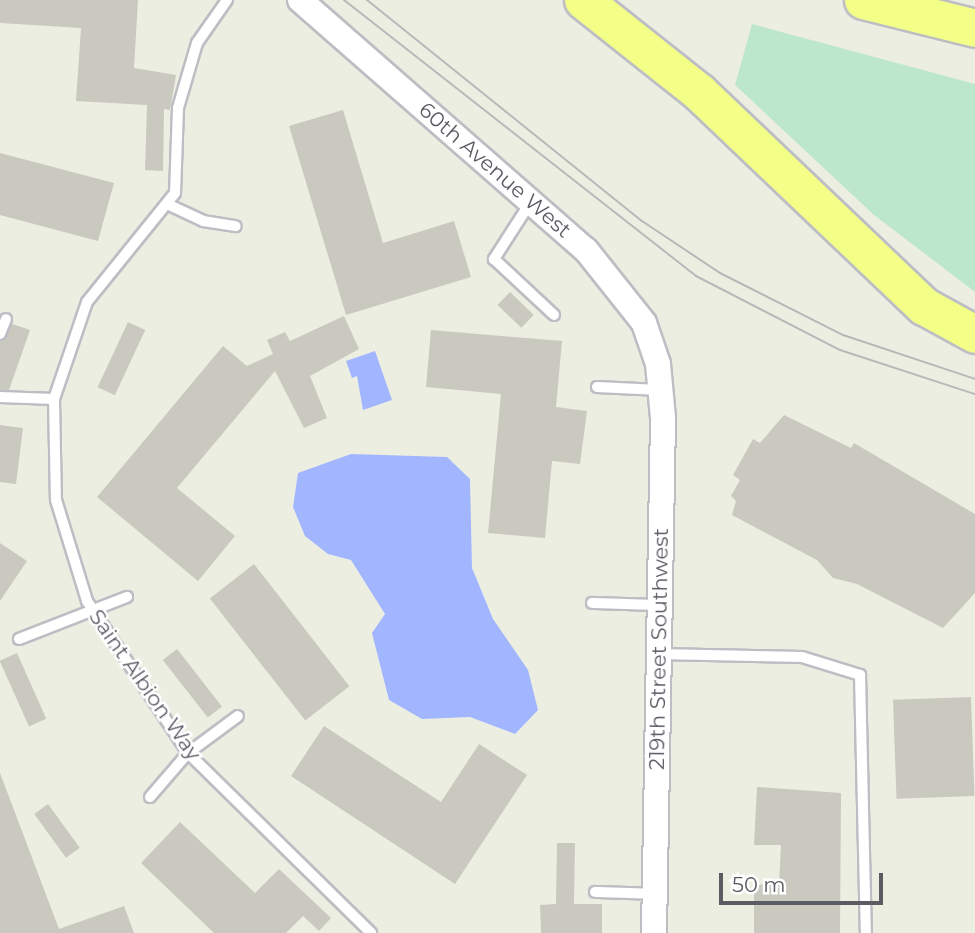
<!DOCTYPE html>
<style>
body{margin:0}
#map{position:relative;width:975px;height:933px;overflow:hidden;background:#edeee2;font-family:Montserrat,sans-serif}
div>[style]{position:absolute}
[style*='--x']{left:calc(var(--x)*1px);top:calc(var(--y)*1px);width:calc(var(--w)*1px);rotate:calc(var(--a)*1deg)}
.green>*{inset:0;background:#bde7cc}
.water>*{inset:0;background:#a1b6ff}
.building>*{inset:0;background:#c9c9bf;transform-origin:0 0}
.roads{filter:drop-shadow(2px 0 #bdbdc4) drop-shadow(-2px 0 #bdbdc4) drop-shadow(0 2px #bdbdc4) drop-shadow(0 -2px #bdbdc4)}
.service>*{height:10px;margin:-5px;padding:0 5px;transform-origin:5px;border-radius:5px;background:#fff}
.tertiary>*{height:24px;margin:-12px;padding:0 12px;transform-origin:12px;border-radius:12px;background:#fff}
.motorway>*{height:37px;margin:-18.5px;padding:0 18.5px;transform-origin:18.5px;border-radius:18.5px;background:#f4ff88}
.tram>*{height:2px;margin:-1px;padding:0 1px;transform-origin:1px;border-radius:1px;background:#b8b8b9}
span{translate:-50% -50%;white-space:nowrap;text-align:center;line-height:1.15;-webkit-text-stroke:5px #fff;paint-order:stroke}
.street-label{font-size:21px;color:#5b5b64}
.scale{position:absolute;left:719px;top:873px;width:164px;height:32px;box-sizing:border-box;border:4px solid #5b5b64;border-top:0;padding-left:9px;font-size:21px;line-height:24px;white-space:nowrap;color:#5b5b64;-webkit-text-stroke:5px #fff;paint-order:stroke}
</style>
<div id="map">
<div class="green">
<div style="clip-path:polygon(752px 24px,975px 84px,975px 292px,874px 215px,735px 85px)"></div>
</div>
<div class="water">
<div style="clip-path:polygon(375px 351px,392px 400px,363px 410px,357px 376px,352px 378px,346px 361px)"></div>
<div style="clip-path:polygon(351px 454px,447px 457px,470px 479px,472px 568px,493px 619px,528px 670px,538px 710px,515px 734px,470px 717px,422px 719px,389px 700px,372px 633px,385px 614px,351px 560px,328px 554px,305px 536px,293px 507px,298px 473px)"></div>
</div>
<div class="building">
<div style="clip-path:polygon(0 0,138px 0,134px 68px,176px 75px,170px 110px,164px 109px,163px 171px,145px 170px,147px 105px,76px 101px,81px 28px,0 23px)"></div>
<div style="clip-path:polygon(343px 110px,383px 243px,454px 221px,471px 277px,346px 315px,289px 126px)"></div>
<div style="clip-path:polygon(0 153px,114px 183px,98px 241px,0 215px)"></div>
<div style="left:510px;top:292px;width:33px;height:18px;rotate:44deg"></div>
<div style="clip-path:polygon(344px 316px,359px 349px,310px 376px,327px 418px,304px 428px,275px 371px,177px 488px,235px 536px,198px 581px,97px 497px,223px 346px,247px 366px,273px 354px,267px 340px,285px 332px,290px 341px)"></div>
<div style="left:128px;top:322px;width:19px;height:72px;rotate:25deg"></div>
<div style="clip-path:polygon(12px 324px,30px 330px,9px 390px,0 390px,0 341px)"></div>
<div style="clip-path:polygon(431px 330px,562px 341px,556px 407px,587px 411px,580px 464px,552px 461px,545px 538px,488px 533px,501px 394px,426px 387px)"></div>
<div style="clip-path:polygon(784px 415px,851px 448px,854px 443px,975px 514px,975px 593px,943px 628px,857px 584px,833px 578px,817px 560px,732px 515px,736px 501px,731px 496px,740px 480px,733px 475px,753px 439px,760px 443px)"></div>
<div style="clip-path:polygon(0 425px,23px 428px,16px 484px,0 482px)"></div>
<div style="clip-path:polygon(0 543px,27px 561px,0 601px)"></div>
<div style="left:254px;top:564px;width:155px;height:56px;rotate:52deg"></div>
<div style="left:177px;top:649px;width:73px;height:18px;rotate:52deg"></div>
<div style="left:17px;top:653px;width:72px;height:19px;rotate:66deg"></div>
<div style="left:971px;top:697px;width:99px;height:78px;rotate:88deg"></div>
<div style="clip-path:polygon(324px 726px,441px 802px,479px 744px,527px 775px,455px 884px,291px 776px)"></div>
<div style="clip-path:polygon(0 773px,59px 929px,124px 906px,134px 933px,0 933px)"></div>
<div style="clip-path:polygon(757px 787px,841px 793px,840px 933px,754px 933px,754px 885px,779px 884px,781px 845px,754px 845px)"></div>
<div style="left:48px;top:804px;width:54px;height:17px;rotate:54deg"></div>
<div style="clip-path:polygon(180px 822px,255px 893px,279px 869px,331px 918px,319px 931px,303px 916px,286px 933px,214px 933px,141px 863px)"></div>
<div style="clip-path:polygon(557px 843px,575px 843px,574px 904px,602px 904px,602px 933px,541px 933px,540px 905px,556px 904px)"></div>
</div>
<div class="roads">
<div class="service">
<div style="--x:227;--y:0;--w:52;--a:124.9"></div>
<div style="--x:197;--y:43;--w:68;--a:106.3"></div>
<div style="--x:178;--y:108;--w:85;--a:92"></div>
<div style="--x:175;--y:193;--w:140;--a:128.9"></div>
<div style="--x:87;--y:302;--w:102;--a:108.8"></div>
<div style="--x:54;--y:399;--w:101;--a:88.9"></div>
<div style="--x:56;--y:500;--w:106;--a:72.9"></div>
<div style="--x:87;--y:601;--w:182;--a:56.4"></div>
<div style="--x:188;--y:753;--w:257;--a:44.5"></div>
<div style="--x:530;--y:203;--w:67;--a:122.7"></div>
<div style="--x:494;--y:259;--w:82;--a:43"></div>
<div style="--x:167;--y:204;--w:40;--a:25"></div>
<div style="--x:203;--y:221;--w:33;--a:9"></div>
<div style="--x:0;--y:334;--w:16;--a:-68"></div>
<div style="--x:597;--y:387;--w:63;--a:2.7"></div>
<div style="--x:0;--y:397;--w:54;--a:2.1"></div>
<div style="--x:592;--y:603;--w:67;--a:1.7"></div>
<div style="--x:19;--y:639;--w:116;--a:-21.3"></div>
<div style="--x:659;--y:654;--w:143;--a:1.2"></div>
<div style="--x:802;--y:657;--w:61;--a:17.2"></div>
<div style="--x:860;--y:675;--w:258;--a:88.7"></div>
<div style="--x:150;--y:797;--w:58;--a:-49.2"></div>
<div style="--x:188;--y:753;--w:62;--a:-36.5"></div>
<div style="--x:595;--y:892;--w:59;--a:1.9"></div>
</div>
<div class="tertiary">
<div style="--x:300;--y:0;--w:380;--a:41.2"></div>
<div style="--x:586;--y:250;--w:93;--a:51.5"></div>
<div style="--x:644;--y:323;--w:43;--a:71.1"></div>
<div style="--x:658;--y:364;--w:54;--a:84.7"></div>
<div style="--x:663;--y:418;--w:515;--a:91"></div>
</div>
<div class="motorway">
<div style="--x:583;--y:0;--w:148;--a:38.4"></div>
<div style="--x:699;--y:92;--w:311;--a:43.6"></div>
<div style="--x:924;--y:306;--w:58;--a:28.8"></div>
<div style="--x:863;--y:0;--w:115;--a:14"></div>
</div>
</div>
<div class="tram">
<div style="--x:344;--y:0;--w:447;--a:38.1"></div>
<div style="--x:696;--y:276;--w:162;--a:27.2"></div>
<div style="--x:840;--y:350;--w:142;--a:18.1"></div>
<div style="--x:367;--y:0;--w:353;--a:38.8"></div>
<div style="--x:642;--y:221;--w:94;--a:33.7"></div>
<div style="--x:720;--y:273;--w:138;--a:26.8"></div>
<div style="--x:843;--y:335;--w:139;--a:18.4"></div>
</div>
<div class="street-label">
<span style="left:495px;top:170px;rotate:41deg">60th Avenue West</span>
<span style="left:659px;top:649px;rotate:-89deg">219th Street Southwest</span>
<span style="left:145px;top:685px;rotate:55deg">Saint Albion Way</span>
</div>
<div class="scale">50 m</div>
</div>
